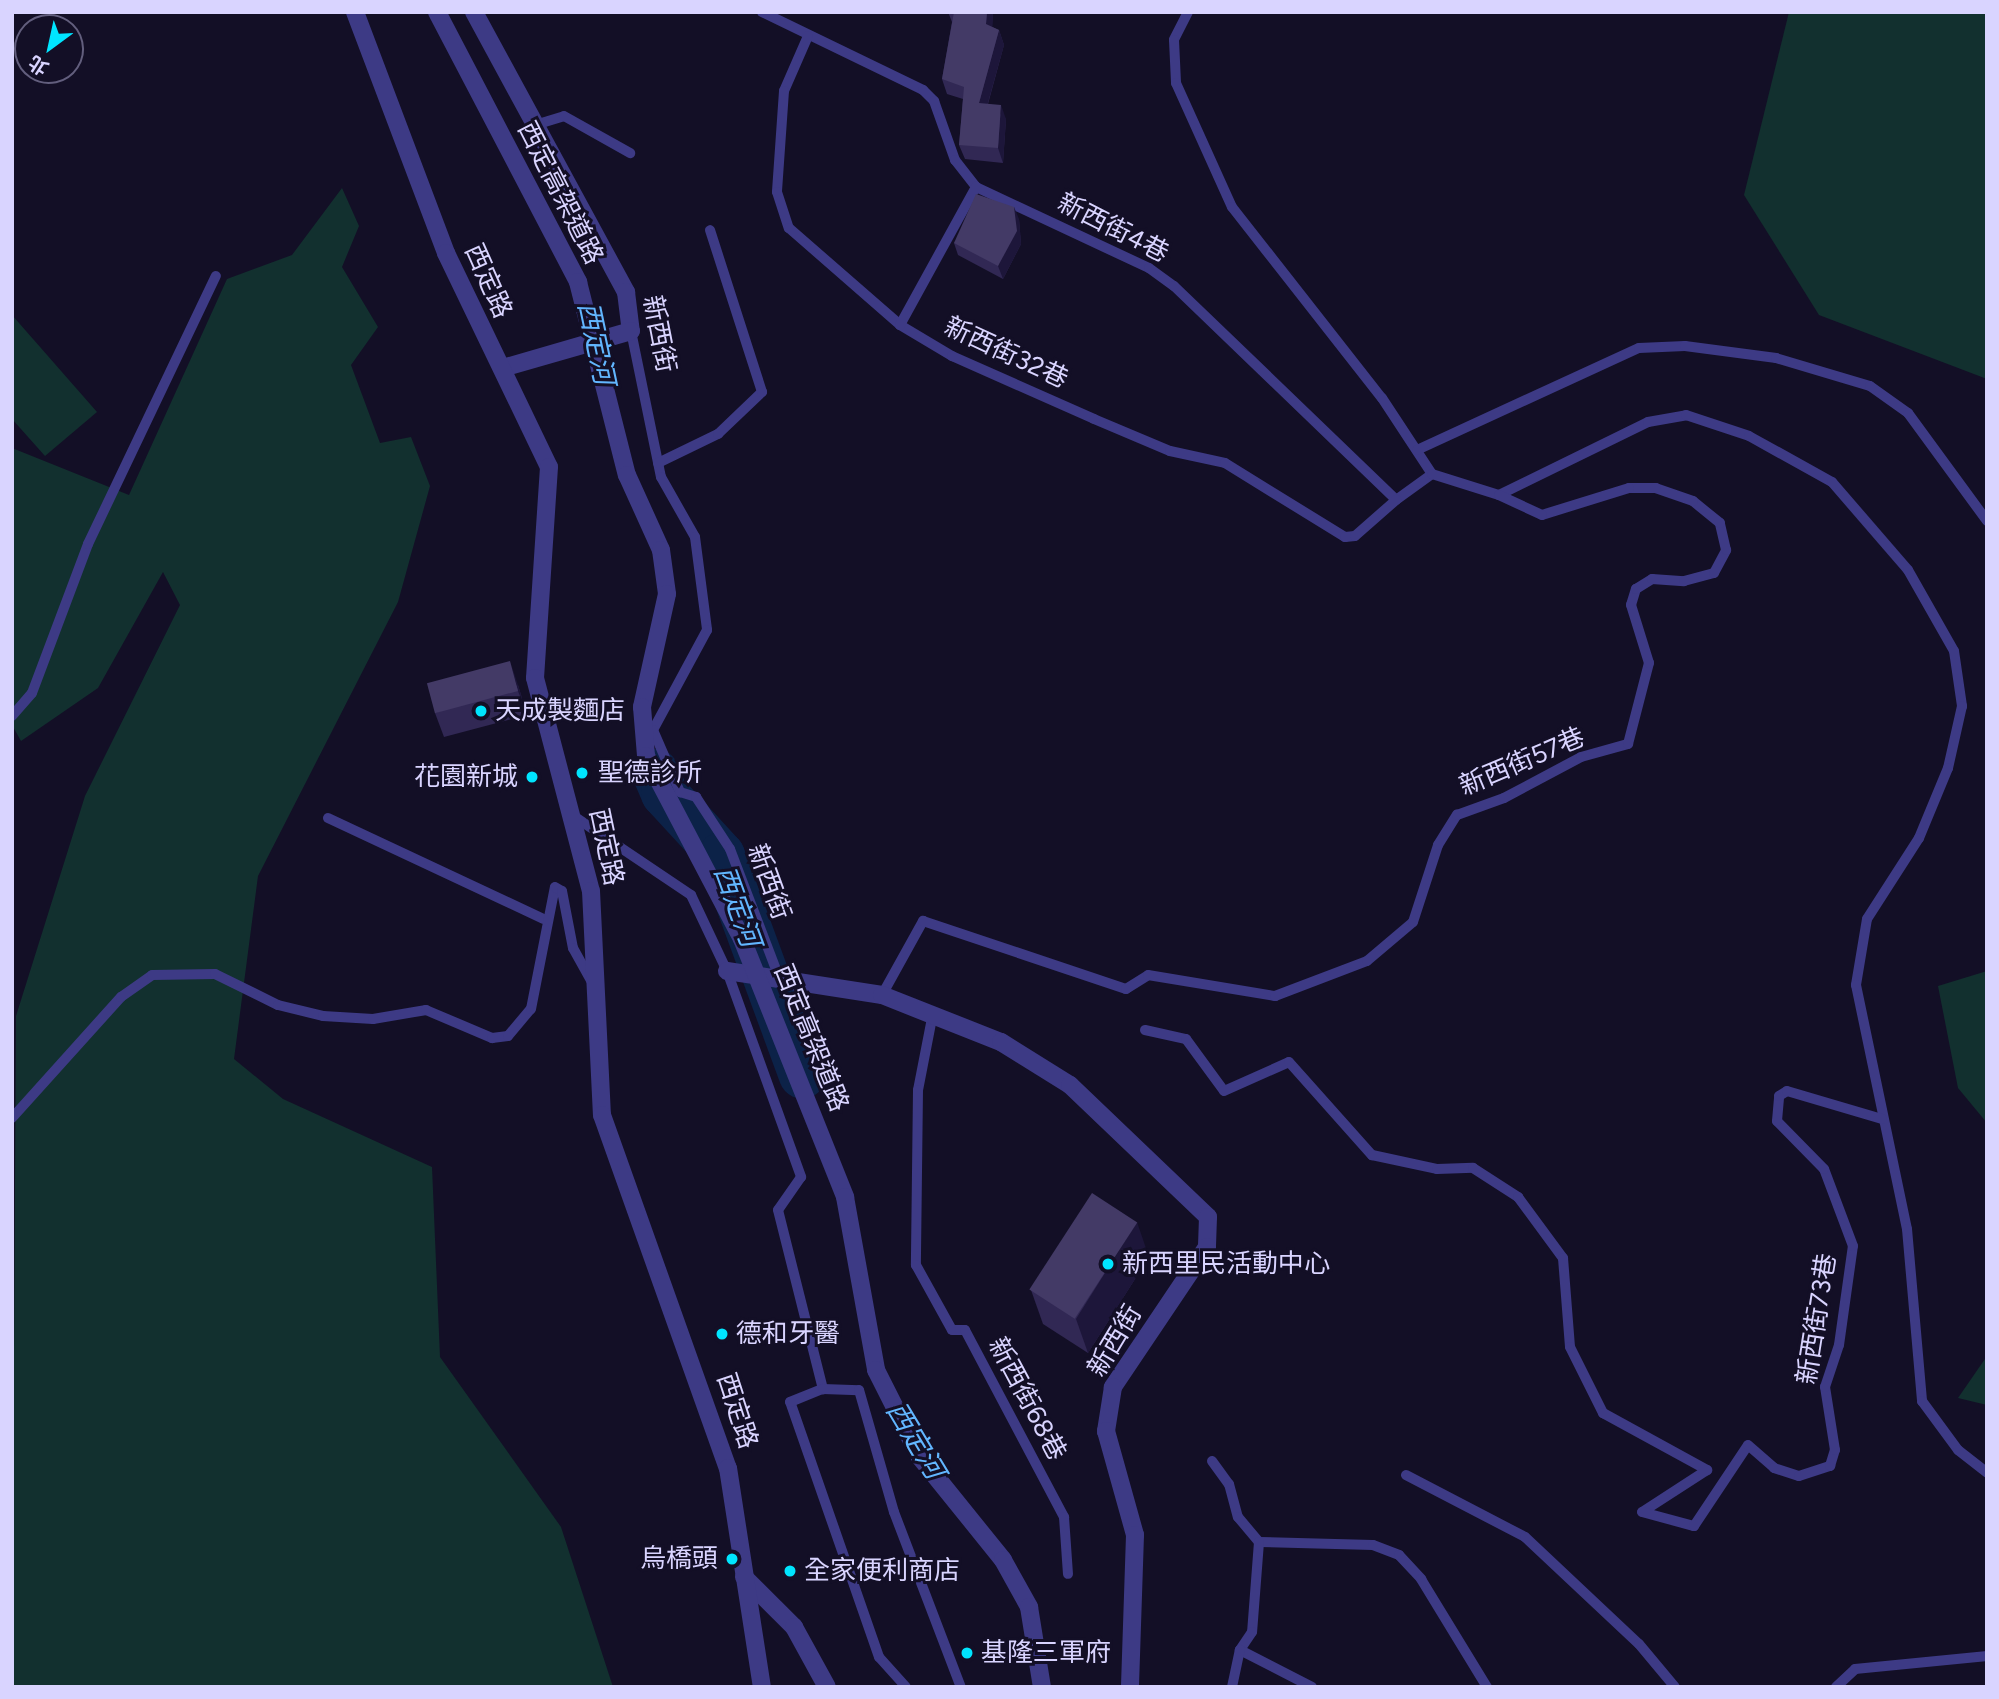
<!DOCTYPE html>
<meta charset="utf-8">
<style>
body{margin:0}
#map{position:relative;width:1999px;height:1699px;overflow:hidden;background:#130f26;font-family:Figtree,"Noto Sans TC",sans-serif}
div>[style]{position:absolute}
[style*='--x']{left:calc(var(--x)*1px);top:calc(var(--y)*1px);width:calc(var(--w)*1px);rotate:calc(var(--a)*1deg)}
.green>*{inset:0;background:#12302f}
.river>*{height:47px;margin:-23.5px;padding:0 23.5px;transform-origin:23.5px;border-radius:23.5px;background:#0c2248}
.service>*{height:10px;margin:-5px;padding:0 5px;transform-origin:5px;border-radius:5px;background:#3d3a85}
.minor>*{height:18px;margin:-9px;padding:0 9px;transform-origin:9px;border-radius:9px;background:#3d3a85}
.tertiary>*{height:18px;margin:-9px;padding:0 9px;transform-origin:9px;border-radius:9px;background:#3d3a85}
.tertiary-bridge>*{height:18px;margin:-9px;padding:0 9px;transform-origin:9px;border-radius:9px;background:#3d3a85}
.wall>*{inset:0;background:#312854}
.shaded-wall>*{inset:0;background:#1d163a}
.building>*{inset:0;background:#433a66;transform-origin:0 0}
.dots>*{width:19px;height:19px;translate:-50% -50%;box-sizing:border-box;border:4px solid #130f26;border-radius:50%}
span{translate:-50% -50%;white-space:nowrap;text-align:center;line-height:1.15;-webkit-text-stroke:6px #130f26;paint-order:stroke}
.street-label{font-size:26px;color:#d9d4ff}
.poi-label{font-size:26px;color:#d9d4ff}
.left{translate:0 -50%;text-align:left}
.right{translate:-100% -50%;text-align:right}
.water-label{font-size:28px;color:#62b6ff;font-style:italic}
.frame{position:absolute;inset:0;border:14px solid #d9d4ff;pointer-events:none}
.north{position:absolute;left:14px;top:14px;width:70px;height:70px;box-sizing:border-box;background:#130f26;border:2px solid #625e7d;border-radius:50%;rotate:213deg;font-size:19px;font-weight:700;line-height:28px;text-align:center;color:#d9d4ff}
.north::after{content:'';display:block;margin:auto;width:24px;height:32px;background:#00e5ff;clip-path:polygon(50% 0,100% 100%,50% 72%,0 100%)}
</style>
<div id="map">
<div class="green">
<div style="clip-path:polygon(1789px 12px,1987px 12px,1987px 379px,1819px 315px,1744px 195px)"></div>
<div style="clip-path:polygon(342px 188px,359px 226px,342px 267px,378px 327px,351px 365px,380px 443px,411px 437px,430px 486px,398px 602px,258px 876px,234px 1059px,283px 1099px,432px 1167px,440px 1357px,561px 1527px,613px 1687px,12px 1687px,16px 1016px,85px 796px,180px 605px,163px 572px,98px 688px,21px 741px,12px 725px,12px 448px,129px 495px,227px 279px,292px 255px)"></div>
<div style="clip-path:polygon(12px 315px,97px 412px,45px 456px,12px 419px)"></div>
<div style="clip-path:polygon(1987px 971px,1987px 1123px,1958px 1088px,1938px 986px)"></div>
<div style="clip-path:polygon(1987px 1356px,1987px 1405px,1958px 1398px)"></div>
</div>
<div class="river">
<div style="--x:655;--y:772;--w:23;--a:67"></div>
<div style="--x:664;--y:793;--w:84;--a:47.4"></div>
<div style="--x:721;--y:855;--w:234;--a:69.8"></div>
</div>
<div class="service">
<div style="--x:762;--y:12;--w:179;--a:25.8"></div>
<div style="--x:923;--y:90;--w:16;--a:45"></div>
<div style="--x:934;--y:101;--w:63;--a:70.4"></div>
<div style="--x:955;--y:160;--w:34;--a:52"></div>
<div style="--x:976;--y:187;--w:191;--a:25.1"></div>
<div style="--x:1149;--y:268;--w:31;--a:36"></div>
<div style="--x:1174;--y:286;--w:308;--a:43.9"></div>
<div style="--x:1396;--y:500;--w:44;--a:-35.8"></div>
<div style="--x:1188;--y:12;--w:31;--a:117"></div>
<div style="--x:1174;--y:40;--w:43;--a:87.3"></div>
<div style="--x:1176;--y:83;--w:136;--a:65.7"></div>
<div style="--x:1232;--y:207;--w:243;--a:51.9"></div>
<div style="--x:1382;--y:398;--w:91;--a:56.7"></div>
<div style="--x:1432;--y:474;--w:70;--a:17.4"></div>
<div style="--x:1499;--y:495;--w:166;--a:-26.1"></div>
<div style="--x:1648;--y:422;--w:39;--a:-10"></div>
<div style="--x:1686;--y:415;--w:66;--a:18.4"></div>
<div style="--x:1749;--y:436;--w:95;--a:29"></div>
<div style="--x:1832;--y:482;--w:116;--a:49.2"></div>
<div style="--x:1908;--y:570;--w:93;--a:60.4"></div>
<div style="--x:1954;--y:651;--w:56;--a:81.7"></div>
<div style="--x:1962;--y:706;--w:64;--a:102.7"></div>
<div style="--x:1948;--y:768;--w:76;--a:112.5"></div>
<div style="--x:1919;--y:838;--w:96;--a:122.7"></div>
<div style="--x:1867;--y:919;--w:67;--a:99.5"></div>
<div style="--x:1856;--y:985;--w:249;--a:78.2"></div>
<div style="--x:1907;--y:1229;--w:173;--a:85"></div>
<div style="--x:1922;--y:1401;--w:61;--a:53.7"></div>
<div style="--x:1958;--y:1450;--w:37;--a:38"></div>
<div style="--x:808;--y:36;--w:60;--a:113.6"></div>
<div style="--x:784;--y:91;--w:101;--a:94"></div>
<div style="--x:777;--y:192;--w:38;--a:72"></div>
<div style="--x:789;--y:228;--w:147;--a:41.1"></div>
<div style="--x:900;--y:325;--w:61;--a:30.8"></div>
<div style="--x:952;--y:356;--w:155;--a:23.9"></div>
<div style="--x:1094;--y:419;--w:82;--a:22.8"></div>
<div style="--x:1170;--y:451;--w:56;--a:12.3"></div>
<div style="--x:1225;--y:463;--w:141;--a:31.7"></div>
<div style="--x:1345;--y:537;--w:10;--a:-6"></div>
<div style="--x:1355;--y:536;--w:55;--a:-41.3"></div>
<div style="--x:535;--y:125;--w:30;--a:-17"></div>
<div style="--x:564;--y:116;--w:76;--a:29.3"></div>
<div style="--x:900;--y:325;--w:158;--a:-61.2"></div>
<div style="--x:631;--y:331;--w:149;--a:78.4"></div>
<div style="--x:661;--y:477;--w:69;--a:60.5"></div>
<div style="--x:695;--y:537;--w:94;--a:82.6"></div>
<div style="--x:707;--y:630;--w:114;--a:118.4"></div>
<div style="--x:653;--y:730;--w:68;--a:66.5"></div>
<div style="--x:680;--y:792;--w:17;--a:17"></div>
<div style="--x:696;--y:797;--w:62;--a:56.8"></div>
<div style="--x:730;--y:849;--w:137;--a:69.1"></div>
<div style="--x:1417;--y:450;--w:244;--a:-24.7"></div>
<div style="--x:1639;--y:348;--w:46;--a:-2.5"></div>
<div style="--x:1685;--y:346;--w:92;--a:7.5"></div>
<div style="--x:1776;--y:358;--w:98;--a:16.6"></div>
<div style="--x:1870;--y:386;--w:47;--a:35.4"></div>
<div style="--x:1908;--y:413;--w:134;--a:53.8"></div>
<div style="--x:658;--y:463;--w:67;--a:-25.8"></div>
<div style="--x:718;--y:434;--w:61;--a:-43.7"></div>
<div style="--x:762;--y:392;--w:170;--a:-107.8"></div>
<div style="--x:12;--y:716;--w:30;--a:-49"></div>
<div style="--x:32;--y:693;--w:159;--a:-69.4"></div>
<div style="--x:88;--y:544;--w:297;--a:-64.5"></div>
<div style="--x:575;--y:817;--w:140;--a:33.9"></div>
<div style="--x:691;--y:895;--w:84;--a:64.7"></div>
<div style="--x:727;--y:971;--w:219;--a:70.2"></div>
<div style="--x:801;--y:1177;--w:40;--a:124.9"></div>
<div style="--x:778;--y:1210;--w:185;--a:75.9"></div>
<div style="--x:328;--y:818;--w:238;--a:25.1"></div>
<div style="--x:882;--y:995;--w:85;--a:-61"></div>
<div style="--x:923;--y:921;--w:214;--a:18.5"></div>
<div style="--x:1126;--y:989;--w:26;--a:-32"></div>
<div style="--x:1148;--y:975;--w:129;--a:9.4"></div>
<div style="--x:1275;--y:996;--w:98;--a:-20.8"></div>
<div style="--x:1367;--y:961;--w:60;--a:-40.3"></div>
<div style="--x:1413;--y:922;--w:81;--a:-72"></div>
<div style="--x:1438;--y:845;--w:36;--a:-58"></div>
<div style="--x:1457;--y:815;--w:50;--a:-19.9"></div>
<div style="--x:1504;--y:798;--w:87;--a:-28"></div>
<div style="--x:1581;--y:757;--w:49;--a:-15.5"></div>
<div style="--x:1628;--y:744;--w:84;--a:-75.5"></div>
<div style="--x:1649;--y:663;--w:61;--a:-107.2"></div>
<div style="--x:1631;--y:605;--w:17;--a:-73"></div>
<div style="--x:1636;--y:589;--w:19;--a:-32"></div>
<div style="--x:1652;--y:579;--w:32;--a:4"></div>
<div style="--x:1684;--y:581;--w:31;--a:-15"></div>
<div style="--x:1714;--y:573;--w:26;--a:-62"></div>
<div style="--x:1726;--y:550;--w:28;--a:-103"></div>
<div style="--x:1720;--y:523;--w:35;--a:-141"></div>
<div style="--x:1693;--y:501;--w:39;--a:-161"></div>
<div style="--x:1656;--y:488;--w:27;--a:180"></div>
<div style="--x:1629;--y:488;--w:91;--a:162.8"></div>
<div style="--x:1542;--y:515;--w:47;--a:-155.1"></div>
<div style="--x:933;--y:1013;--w:78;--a:101"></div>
<div style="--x:918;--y:1090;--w:175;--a:90.7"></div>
<div style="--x:916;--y:1265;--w:74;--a:61"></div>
<div style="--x:952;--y:1330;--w:13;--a:0"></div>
<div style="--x:965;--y:1330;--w:212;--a:62.1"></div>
<div style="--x:1064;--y:1517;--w:57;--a:86"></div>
<div style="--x:1145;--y:1030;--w:42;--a:12.4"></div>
<div style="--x:1186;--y:1039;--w:64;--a:53.8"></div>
<div style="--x:1224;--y:1091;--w:71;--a:-24"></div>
<div style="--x:1289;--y:1062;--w:125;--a:48.3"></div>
<div style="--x:1372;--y:1155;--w:66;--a:12.2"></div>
<div style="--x:1437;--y:1169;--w:36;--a:-2"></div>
<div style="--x:1473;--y:1168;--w:54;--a:32.8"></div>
<div style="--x:1518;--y:1197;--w:76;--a:53.6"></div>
<div style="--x:1563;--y:1258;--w:89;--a:85.5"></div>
<div style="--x:1570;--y:1347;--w:74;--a:63.4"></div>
<div style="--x:1603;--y:1413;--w:119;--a:28.7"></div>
<div style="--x:1707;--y:1470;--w:77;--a:147.1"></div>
<div style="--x:1642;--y:1512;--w:54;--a:15.1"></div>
<div style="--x:1694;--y:1526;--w:97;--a:-56.3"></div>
<div style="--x:1748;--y:1445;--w:35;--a:41"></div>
<div style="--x:1774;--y:1468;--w:26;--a:18"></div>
<div style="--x:1799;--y:1476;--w:33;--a:-18"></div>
<div style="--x:1830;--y:1466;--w:17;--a:-73"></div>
<div style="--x:1835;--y:1450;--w:64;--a:-99"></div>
<div style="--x:1825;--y:1387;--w:44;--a:-71.6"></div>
<div style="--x:1839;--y:1345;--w:100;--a:-82"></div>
<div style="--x:1853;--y:1246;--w:82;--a:-110.6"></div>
<div style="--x:1824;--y:1169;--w:67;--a:-134.4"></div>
<div style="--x:1777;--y:1121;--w:25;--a:-85"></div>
<div style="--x:1779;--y:1096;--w:9;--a:-32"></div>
<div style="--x:1787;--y:1091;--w:99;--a:16.4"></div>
<div style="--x:12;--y:1118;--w:163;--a:-48"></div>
<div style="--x:121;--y:997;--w:38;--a:-35"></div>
<div style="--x:152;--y:975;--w:63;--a:-0.9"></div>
<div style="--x:215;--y:974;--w:70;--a:26.2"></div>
<div style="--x:278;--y:1005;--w:46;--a:13.7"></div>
<div style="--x:323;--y:1016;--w:50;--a:3.4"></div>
<div style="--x:373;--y:1019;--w:54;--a:-9.6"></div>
<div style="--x:426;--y:1010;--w:72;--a:23"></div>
<div style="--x:492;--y:1038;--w:16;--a:-7"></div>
<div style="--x:508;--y:1036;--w:35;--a:-50"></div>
<div style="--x:531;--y:1009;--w:124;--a:-78.9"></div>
<div style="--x:555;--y:887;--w:8;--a:30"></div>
<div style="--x:562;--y:891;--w:58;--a:79.1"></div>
<div style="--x:573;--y:948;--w:39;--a:61"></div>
<div style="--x:1212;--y:1461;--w:29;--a:54"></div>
<div style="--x:1229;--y:1484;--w:34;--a:75"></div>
<div style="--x:1238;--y:1517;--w:33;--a:50"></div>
<div style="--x:1259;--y:1542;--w:114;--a:1.5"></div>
<div style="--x:1373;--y:1545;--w:28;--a:21"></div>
<div style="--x:1399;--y:1555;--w:33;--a:47"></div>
<div style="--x:1421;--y:1579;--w:127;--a:58.6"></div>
<div style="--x:1406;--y:1475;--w:134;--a:27.5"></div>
<div style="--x:1525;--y:1537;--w:156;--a:43.2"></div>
<div style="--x:1639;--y:1644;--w:56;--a:50.1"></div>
<div style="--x:1259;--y:1542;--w:90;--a:94.4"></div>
<div style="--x:1252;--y:1632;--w:22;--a:124"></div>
<div style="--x:1240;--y:1650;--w:81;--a:27.2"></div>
<div style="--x:906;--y:1687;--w:40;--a:-132"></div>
<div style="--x:879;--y:1657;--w:270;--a:-109.2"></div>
<div style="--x:790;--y:1402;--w:35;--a:-22"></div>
<div style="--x:823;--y:1389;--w:36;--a:2"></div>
<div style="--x:859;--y:1390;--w:127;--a:74"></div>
<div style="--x:894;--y:1512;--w:187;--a:69.1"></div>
<div style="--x:1232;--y:1687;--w:38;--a:-78"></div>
<div style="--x:1836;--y:1687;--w:26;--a:-43"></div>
<div style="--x:1855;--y:1669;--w:133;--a:-5.6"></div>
</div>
<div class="minor">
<div style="--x:474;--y:12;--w:319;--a:61.5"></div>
<div style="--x:626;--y:292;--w:39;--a:83"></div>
<div style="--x:631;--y:331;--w:133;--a:163.9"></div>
<div style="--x:727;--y:971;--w:157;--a:8.8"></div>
<div style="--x:882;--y:995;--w:128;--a:21.6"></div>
<div style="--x:1001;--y:1042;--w:81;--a:31.9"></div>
<div style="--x:1070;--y:1085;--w:191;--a:43.7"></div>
<div style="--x:1208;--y:1217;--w:30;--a:92"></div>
<div style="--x:1207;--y:1247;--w:169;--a:123.9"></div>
<div style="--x:1113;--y:1387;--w:45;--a:99"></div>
<div style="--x:1106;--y:1431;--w:108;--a:74.4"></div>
<div style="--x:1135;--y:1535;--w:152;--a:91.9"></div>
<div style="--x:744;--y:1577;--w:71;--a:45"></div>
<div style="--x:794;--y:1627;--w:68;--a:61.2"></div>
</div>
<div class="tertiary">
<div style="--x:355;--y:12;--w:258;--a:69.3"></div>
<div style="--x:446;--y:253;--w:237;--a:64.3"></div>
<div style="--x:549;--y:467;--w:211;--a:93.8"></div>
<div style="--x:535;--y:678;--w:220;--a:75.3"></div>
<div style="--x:591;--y:891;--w:224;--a:87.2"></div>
<div style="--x:602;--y:1115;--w:375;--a:70.4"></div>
<div style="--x:728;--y:1468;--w:222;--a:81.2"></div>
</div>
<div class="tertiary-bridge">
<div style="--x:437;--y:12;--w:305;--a:62.4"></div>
<div style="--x:578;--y:282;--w:199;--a:75.8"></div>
<div style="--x:627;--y:475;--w:82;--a:65.6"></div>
<div style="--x:661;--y:550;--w:44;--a:82.2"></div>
<div style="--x:667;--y:594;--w:116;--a:102.5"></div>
<div style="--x:642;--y:707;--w:49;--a:85.3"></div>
<div style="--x:646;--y:756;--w:207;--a:62.3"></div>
<div style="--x:742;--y:939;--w:278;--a:68.2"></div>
<div style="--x:845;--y:1197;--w:176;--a:79.8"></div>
<div style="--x:876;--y:1370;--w:97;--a:63.2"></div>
<div style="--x:920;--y:1457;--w:132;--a:51.1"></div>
<div style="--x:1003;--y:1560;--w:54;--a:61"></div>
<div style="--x:1029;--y:1607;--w:81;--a:80.8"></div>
</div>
<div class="wall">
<div style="clip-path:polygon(948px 12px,993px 12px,992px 27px,999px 30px,1004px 45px,988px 104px,1006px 119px,1003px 163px,965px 159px,959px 145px,963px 99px,947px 94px,942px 79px,952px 22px)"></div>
<div style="clip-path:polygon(1019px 219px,1021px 244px,1003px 279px,958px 255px,954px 243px)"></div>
<div style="clip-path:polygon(518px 685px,527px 715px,444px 737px,435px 713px)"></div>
<div style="clip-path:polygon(1149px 1257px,1088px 1353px,1043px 1324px,1031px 1290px)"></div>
</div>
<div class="shaded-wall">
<div style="clip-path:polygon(987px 12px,993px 12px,992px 39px,986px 24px)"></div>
<div style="clip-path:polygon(999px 30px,1004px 45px,984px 117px,979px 103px)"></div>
<div style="clip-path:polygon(1001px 105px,1006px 119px,1003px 163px,998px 148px)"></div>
<div style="clip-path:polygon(1014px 207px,1019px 219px,1021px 244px,1003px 279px,998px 266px)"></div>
<div style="clip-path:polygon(510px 661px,518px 685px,527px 715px,518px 691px)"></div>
<div style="clip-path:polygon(1137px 1222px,1149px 1257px,1088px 1353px,1076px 1319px)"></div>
</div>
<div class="building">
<div style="clip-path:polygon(954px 12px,987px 12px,986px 24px,999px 30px,979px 103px,1001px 105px,998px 148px,959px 145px,964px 87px,942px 79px)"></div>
<div style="clip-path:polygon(976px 194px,1014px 207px,1017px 231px,998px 266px,954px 243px)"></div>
<div style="left:510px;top:661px;width:31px;height:86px;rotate:75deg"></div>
<div style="left:1092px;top:1193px;width:54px;height:115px;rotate:33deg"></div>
</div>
<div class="dots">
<div style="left:481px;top:711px;background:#00e5ff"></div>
<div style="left:582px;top:773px;background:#00e5ff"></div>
<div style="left:532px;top:777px;background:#00e5ff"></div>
<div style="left:1108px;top:1264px;background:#00e5ff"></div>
<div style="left:722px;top:1334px;background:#00e5ff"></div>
<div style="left:732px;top:1559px;background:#00e5ff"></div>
<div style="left:790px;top:1571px;background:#00e5ff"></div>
<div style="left:967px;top:1653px;background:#00e5ff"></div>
</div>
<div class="street-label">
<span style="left:560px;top:193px;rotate:63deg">西定高架道路</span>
<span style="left:1113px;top:228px;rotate:27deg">新西街4巷</span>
<span style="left:488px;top:281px;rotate:66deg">西定路</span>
<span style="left:659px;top:334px;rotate:79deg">新西街</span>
<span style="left:1006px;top:353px;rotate:25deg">新西街32巷</span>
<span style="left:1522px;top:762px;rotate:-23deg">新西街57巷</span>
<span style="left:606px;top:847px;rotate:78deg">西定路</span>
<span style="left:769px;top:882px;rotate:70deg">新西街</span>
<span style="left:811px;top:1038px;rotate:68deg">西定高架道路</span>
<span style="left:1817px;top:1319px;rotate:-81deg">新西街73巷</span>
<span style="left:1115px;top:1341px;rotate:-59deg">新西街</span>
<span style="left:1027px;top:1399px;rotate:62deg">新西街68巷</span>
<span style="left:737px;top:1411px;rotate:72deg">西定路</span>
</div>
<div class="poi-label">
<span class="left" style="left:495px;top:711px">天成製麵店</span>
<span class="left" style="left:598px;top:773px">聖德診所</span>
<span class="right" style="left:518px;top:777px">花園新城</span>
<span class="left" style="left:1122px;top:1264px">新西里民活動中心</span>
<span class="left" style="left:736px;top:1334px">德和牙醫</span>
<span class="right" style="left:718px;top:1559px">烏橋頭</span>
<span class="left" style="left:804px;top:1571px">全家便利商店</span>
<span class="left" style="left:981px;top:1653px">基隆三軍府</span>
</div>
<div class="water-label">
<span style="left:597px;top:343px;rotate:78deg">西定河</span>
<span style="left:738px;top:906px;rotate:70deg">西定河</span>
<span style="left:916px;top:1440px;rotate:59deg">西定河</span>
</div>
<div class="frame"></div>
<div class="north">北</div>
</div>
